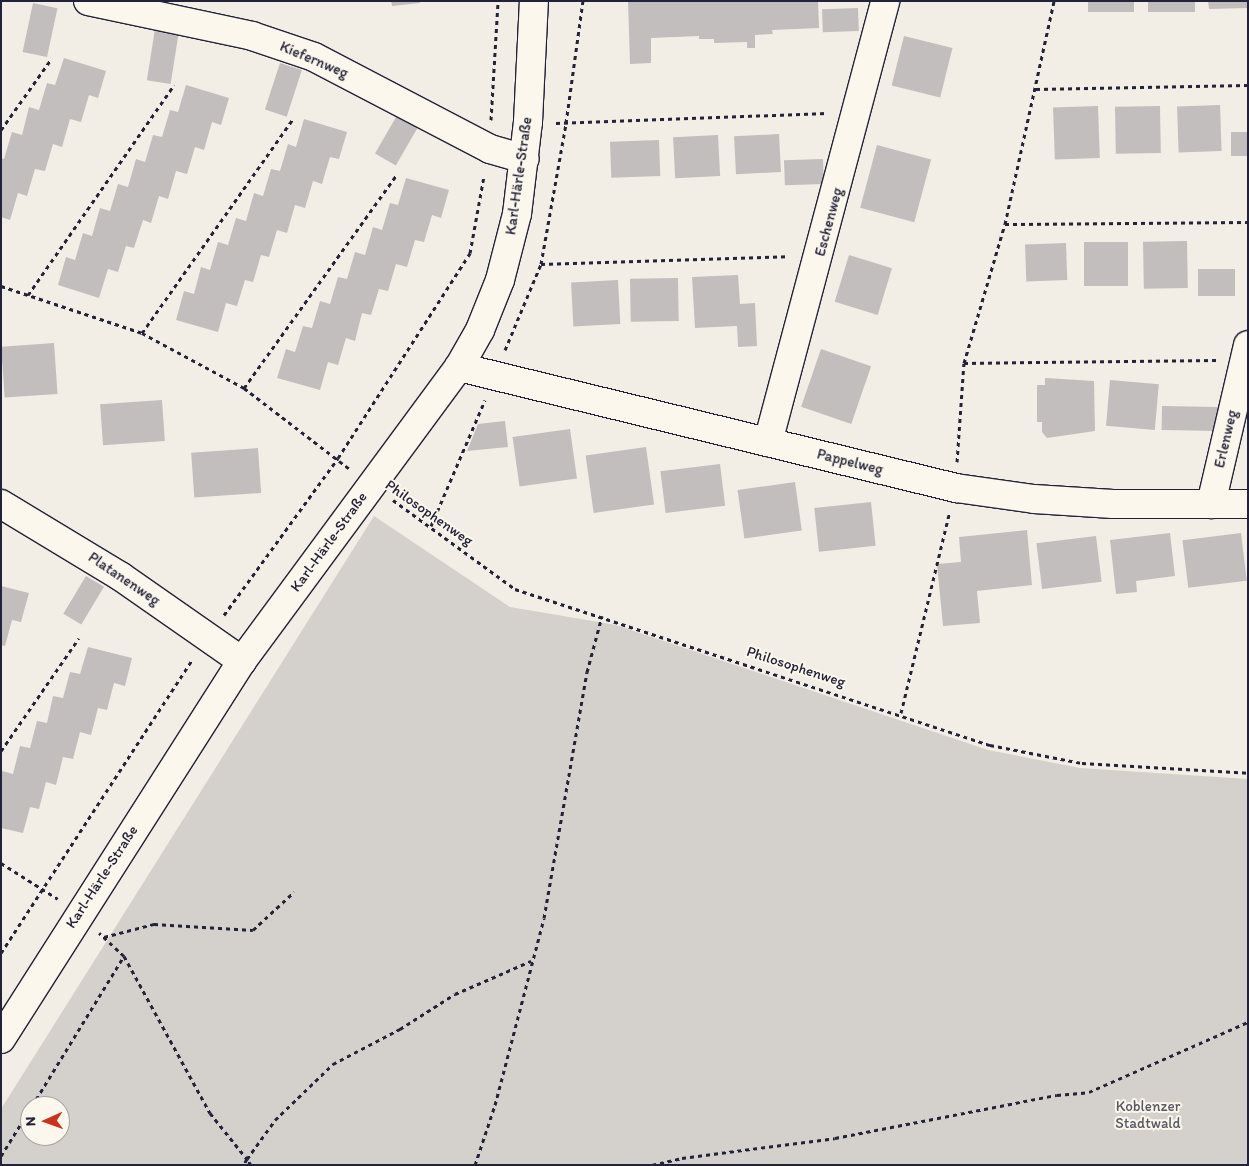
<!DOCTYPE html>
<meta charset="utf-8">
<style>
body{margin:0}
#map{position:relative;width:1249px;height:1166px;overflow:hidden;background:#f2eee5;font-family:Itim,sans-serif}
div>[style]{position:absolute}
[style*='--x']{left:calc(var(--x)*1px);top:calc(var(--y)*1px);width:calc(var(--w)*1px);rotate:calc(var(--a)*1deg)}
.green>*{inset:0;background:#d4d1cc}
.building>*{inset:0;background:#c2bebe;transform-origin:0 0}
.path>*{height:3px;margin-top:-1.5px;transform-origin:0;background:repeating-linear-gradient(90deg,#22223b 0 4px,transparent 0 8px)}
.roads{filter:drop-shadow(1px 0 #22223b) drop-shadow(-1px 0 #22223b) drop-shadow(0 1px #22223b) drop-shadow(0 -1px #22223b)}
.minor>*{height:28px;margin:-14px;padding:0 14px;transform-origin:14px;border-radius:14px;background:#fbf7ec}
span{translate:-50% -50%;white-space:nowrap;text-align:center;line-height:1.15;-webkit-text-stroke:4px #fbf7ec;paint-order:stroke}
.street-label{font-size:15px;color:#22223b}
.park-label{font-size:15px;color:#575766}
.frame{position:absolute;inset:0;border:2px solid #22223b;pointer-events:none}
.north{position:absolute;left:20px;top:1096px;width:50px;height:50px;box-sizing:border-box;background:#fbf7ec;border:1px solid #a4a2a5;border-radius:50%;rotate:268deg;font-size:14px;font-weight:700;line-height:20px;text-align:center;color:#22223b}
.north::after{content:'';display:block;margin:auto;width:18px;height:22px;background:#c8321e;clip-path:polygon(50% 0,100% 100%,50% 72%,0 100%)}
</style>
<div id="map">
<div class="green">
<div style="clip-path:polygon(evenodd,374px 516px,510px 607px,616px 625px,988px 750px,1080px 768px,1248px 779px,1248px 1165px,1px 1165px,1px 1109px,374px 516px,30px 1106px,60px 1106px,60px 1136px,30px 1136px,30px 1106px)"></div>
</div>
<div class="building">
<div style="clip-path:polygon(391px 1px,420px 1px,420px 3px,392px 6px)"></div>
<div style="clip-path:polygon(628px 1px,818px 1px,819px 28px,772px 30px,773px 34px,755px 35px,755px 48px,747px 48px,747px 42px,714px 43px,714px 39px,699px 39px,699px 36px,651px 38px,651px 63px,630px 64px)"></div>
<div style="left:1088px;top:1px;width:46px;height:11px"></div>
<div style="left:1148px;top:1px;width:47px;height:11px"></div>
<div style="clip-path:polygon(1208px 1px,1248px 1px,1248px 8px,1209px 9px)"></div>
<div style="left:33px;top:3px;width:25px;height:50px;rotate:12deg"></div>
<div style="left:858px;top:8px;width:23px;height:36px;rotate:88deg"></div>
<div style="left:155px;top:29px;width:24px;height:52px;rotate:9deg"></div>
<div style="left:904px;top:36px;width:50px;height:51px;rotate:14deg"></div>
<div style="clip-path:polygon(64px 58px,106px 71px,98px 98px,89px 95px,81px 122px,70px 119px,62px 147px,53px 144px,45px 171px,35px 169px,27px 196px,18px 193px,10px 220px,1px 217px,1px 158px,4px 159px,12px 132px,22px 135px,29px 107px,39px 110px,47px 83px,55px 85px)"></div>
<div style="left:280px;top:63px;width:23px;height:49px;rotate:18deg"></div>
<div style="clip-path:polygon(186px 85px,229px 98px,221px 125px,212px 122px,204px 150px,195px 147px,187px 174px,176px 171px,168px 199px,159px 196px,151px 223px,143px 220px,134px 248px,126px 246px,118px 272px,108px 269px,99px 298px,58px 285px,66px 257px,75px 260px,83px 233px,92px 236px,100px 208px,110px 211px,118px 184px,128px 187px,136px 159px,145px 162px,153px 135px,162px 137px,170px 110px,178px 112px)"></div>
<div style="left:1220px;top:105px;width:46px;height:43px;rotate:88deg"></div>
<div style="left:1098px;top:106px;width:52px;height:45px;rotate:88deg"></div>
<div style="left:1160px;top:106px;width:47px;height:45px;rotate:89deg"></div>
<div style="left:399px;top:112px;width:24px;height:48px;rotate:30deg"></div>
<div style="clip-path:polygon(304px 119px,347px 132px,339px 159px,330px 157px,322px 184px,313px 181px,305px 208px,295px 205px,287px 233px,277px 230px,269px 257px,261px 255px,253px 282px,245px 280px,237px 306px,226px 303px,218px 332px,176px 320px,184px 291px,194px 294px,201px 267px,210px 270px,218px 242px,228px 245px,236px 218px,246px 221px,254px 193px,263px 196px,271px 169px,280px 171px,288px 144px,296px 147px)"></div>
<div style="left:1231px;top:132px;width:17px;height:24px"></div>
<div style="left:779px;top:134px;width:38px;height:45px;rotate:87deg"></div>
<div style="left:718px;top:135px;width:41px;height:45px;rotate:87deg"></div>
<div style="left:659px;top:140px;width:36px;height:49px;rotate:88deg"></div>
<div style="left:877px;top:145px;width:56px;height:65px;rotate:15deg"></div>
<div style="left:823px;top:159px;width:25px;height:39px;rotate:88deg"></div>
<div style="clip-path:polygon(406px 178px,449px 190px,441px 218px,432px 215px,424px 242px,415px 240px,407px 267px,396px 264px,388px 291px,379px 289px,371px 315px,362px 313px,355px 341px,346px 338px,338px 365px,328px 362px,320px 390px,277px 378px,286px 349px,295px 352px,303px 326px,312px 328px,320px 301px,330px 304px,338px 277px,347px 279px,355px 252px,365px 255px,373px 227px,382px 230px,390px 203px,398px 205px)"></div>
<div style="left:1187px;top:241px;width:47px;height:44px;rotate:89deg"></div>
<div style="left:1084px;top:242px;width:44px;height:44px"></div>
<div style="left:1066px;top:243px;width:37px;height:41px;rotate:88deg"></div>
<div style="left:849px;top:255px;width:45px;height:49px;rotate:17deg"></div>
<div style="left:1198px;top:269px;width:37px;height:27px"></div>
<div style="clip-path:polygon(738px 275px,740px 304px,755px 303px,757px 346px,738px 347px,737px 326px,695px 328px,692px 277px)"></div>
<div style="left:678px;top:278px;width:43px;height:48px;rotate:89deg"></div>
<div style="left:618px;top:280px;width:44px;height:47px;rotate:87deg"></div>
<div style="left:54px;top:343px;width:51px;height:53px;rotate:86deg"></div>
<div style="left:821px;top:349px;width:53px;height:61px;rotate:19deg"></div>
<div style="clip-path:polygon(1045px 378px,1094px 381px,1095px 431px,1047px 438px,1042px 432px,1042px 422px,1037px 422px,1037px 385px,1045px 385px)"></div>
<div style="left:1110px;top:380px;width:49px;height:46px;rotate:5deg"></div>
<div style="left:162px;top:400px;width:41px;height:62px;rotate:86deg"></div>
<div style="left:1162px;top:406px;width:56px;height:24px;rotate:1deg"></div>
<div style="clip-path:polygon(505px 421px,508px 447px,467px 451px,478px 424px)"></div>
<div style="left:570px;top:429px;width:50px;height:58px;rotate:82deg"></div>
<div style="left:646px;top:447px;width:58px;height:61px;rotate:82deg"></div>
<div style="left:258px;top:448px;width:45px;height:67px;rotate:86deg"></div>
<div style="left:720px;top:464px;width:42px;height:60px;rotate:83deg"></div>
<div style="left:795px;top:482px;width:49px;height:58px;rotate:82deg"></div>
<div style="left:871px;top:502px;width:44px;height:57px;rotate:84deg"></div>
<div style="clip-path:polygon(1027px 530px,1032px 585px,977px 591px,980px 623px,943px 626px,937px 564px,961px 562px,959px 537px)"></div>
<div style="clip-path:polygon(1170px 533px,1175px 576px,1136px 581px,1137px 592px,1116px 594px,1110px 540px)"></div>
<div style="left:1241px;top:533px;width:48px;height:59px;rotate:83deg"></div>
<div style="left:1096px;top:536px;width:46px;height:60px;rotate:83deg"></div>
<div style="left:86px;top:576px;width:21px;height:44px;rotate:31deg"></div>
<div style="clip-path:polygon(1px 586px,29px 593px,21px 622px,12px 620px,5px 646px,1px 645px)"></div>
<div style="clip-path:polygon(88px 647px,132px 658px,125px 686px,114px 683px,107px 710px,98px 708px,91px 735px,80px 732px,73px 759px,63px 757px,56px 785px,46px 782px,39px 809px,30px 807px,23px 833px,1px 828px,2px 771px,13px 774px,20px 746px,30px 748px,37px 721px,47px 723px,53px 696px,63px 698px,70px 672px,80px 674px)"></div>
</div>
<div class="path">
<div style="--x:1036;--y:89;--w:212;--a:-1.1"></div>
<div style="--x:491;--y:120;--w:119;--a:-86.6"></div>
<div style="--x:556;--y:123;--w:271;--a:-2.1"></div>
<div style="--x:1;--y:130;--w:88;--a:-54.7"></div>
<div style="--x:1005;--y:224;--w:243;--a:-0.5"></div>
<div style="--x:541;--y:264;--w:248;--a:-1.8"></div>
<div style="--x:1;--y:286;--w:149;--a:18.4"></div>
<div style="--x:142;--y:333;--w:116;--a:28.3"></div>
<div style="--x:244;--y:388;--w:135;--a:37.5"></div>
<div style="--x:28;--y:295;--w:256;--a:-55.2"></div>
<div style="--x:142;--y:333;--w:261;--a:-54.8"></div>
<div style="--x:505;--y:350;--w:93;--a:-67.3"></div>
<div style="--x:541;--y:264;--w:143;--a:-79.9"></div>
<div style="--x:566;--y:123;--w:123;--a:-82.1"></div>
<div style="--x:964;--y:363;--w:254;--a:-0.7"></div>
<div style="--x:244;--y:388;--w:263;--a:-54.4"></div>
<div style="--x:957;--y:462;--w:99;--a:-86"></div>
<div style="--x:964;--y:363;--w:145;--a:-73.6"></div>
<div style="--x:1005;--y:224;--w:228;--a:-77.6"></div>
<div style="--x:393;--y:500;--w:151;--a:36.1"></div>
<div style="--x:515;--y:589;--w:500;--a:18.2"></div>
<div style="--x:990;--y:745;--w:94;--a:11.1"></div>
<div style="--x:1082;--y:763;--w:166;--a:3.4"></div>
<div style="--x:431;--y:526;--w:137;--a:-66.8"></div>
<div style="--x:224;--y:615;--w:194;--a:-54"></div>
<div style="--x:338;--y:458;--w:244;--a:-57.2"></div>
<div style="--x:470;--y:253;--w:78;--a:-79.7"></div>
<div style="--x:901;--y:713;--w:205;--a:-76.4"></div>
<div style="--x:1;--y:751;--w:137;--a:-55.4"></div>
<div style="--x:1;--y:863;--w:67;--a:32.3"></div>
<div style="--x:104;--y:937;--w:52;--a:-14.6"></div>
<div style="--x:154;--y:924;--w:99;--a:3.5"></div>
<div style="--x:253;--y:930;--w:56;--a:-42.8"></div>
<div style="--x:1;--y:953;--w:351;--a:-56.9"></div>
<div style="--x:124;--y:956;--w:179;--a:61.3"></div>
<div style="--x:210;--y:1113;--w:59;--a:51.2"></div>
<div style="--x:247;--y:1159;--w:7;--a:124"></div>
<div style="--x:32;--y:1106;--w:176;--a:-58.5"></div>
<div style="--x:124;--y:956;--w:34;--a:-137"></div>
<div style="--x:1;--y:1156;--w:55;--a:-58.3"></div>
<div style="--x:251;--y:1165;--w:7;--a:-124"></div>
<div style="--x:247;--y:1159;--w:48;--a:-54.3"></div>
<div style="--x:275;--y:1120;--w:81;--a:-44"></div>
<div style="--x:333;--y:1064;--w:76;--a:-27.6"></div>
<div style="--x:400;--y:1029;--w:65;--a:-32.5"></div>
<div style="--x:455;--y:994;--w:83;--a:-23.5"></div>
<div style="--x:475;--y:1165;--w:63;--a:-71.6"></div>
<div style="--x:495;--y:1105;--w:193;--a:-75.3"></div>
<div style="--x:544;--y:918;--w:250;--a:-80.1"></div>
<div style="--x:587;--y:672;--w:58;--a:-75"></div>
<div style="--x:652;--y:1165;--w:31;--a:-13"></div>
<div style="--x:682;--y:1158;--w:154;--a:-7.4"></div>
<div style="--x:835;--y:1138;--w:226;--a:-11"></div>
<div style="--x:1057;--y:1095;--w:32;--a:-5"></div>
<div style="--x:1089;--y:1092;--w:174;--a:-23.8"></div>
</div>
<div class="roads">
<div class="minor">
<div style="--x:88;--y:1;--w:168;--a:12"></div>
<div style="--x:252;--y:36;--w:65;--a:18.7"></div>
<div style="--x:314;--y:57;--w:199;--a:27.6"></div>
<div style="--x:490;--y:149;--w:36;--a:16"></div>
<div style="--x:459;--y:367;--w:512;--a:13.68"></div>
<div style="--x:956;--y:488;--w:79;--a:8"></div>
<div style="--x:1034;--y:499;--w:79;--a:3.6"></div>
<div style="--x:1113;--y:504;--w:135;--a:0"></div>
<div style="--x:768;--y:442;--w:456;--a:-75.1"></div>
<div style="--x:1;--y:504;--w:139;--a:31.2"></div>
<div style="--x:120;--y:576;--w:149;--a:34.9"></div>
<div style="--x:1211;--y:504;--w:163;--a:-76.9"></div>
<div style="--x:1;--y:1039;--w:448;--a:-57.5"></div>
<div style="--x:242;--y:661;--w:365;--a:-53.6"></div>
<div style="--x:459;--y:367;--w:43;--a:-60.4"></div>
<div style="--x:480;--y:330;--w:54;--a:-68.2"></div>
<div style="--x:500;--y:280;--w:68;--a:-75.6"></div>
<div style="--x:517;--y:214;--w:93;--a:-83.2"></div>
<div style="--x:528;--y:122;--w:121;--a:-87.2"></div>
</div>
</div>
<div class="street-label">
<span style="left:314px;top:60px;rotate:23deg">Kiefernweg</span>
<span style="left:519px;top:176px;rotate:-82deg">Karl-Härle-Straße</span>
<span style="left:829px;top:222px;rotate:-75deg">Eschenweg</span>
<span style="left:1226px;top:439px;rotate:-77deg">Erlenweg</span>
<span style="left:850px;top:462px;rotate:14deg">Pappelweg</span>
<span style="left:429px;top:513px;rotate:35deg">Philosophenweg</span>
<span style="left:329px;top:542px;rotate:-54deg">Karl-Härle-Straße</span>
<span style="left:124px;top:579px;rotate:34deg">Platanenweg</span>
<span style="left:796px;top:667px;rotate:18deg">Philosophenweg</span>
<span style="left:102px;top:877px;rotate:-57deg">Karl-Härle-Straße</span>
</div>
<div class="park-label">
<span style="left:1148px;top:1115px">Koblenzer<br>Stadtwald</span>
</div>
<div class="frame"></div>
<div class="north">N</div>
</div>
